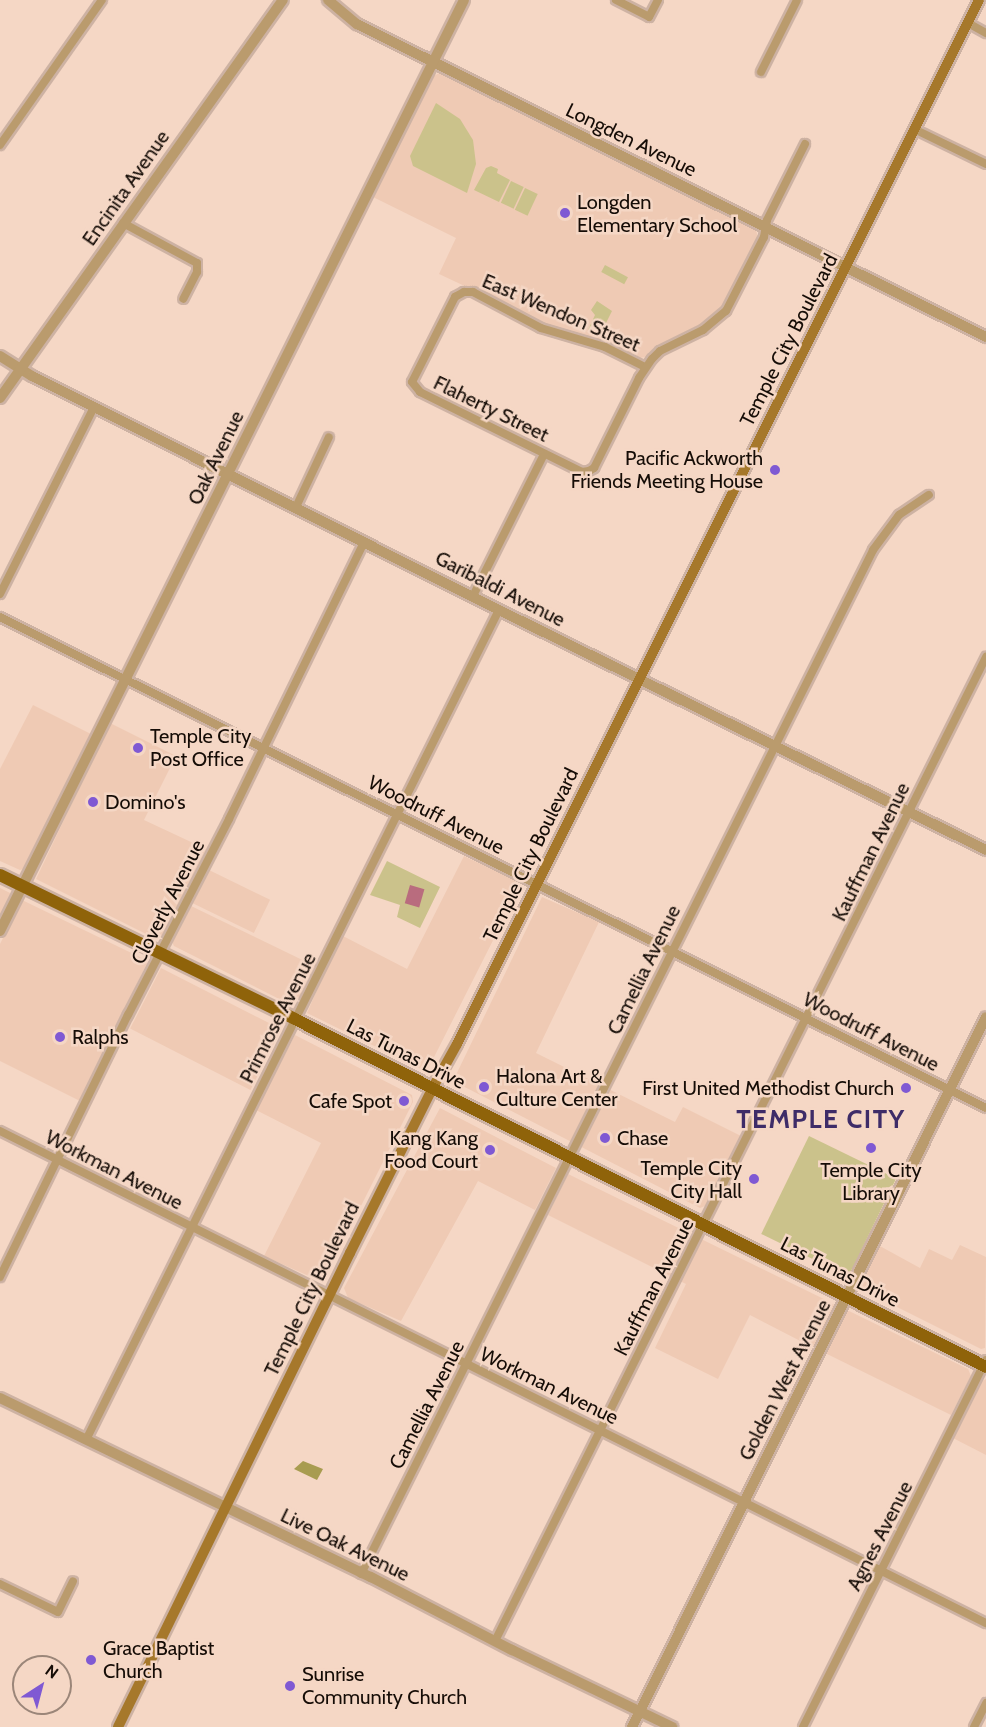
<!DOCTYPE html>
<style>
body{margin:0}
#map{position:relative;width:986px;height:1727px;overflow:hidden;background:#f5d7c5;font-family:Cabin,sans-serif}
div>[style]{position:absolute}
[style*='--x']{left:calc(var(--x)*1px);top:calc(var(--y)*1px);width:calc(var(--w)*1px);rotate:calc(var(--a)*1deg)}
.built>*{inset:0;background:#efcab4;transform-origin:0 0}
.green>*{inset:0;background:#cbc28b;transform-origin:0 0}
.forest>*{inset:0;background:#a89c50}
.water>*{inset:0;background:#b96c7e;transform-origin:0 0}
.roads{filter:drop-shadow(2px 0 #cdb2a3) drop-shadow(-2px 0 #cdb2a3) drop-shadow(0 2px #cdb2a3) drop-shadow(0 -2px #cdb2a3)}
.minor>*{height:8px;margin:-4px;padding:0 4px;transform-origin:4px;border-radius:4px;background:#ba9b6d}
.tertiary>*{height:10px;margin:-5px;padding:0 5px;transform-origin:5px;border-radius:5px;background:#ba9b6d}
.secondary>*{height:10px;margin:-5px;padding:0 5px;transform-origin:5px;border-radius:5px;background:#a6782b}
.primary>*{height:12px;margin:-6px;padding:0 6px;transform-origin:6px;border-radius:6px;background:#8f630a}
.dots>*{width:16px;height:16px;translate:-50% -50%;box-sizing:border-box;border:3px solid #f5d7c5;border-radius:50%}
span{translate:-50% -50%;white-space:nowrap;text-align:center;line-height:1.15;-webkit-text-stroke:5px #f5d7c5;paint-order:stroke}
.street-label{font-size:20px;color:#150c06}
.poi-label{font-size:20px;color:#150c06}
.left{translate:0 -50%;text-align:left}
.right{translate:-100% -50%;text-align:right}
.district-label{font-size:26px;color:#3e2c68;font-weight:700;letter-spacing:1.5px}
.north{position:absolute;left:12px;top:1655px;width:60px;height:60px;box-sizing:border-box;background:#f5d7c5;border:2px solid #9b8679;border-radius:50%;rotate:36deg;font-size:16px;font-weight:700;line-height:24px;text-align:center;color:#150c06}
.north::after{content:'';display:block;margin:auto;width:21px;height:27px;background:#7f59d3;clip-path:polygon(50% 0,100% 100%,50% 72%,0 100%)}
</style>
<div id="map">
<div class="built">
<div style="clip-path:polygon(439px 73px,756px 229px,758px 239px,719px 311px,702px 325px,661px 345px,646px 357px,639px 358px,605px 342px,561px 331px,439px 274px,456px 238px,373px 197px,434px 76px)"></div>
<div style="clip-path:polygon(33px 705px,91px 734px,23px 869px,20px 870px,0 861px,0 769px)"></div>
<div style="clip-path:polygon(110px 723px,176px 756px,144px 820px,206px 849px,161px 938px,156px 939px,36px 879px)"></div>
<div style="clip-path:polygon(464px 856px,515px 880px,519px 889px,428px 1069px,423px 1070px,307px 1013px,341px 935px,407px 969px)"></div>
<div style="left:209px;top:870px;width:68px;height:37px;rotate:26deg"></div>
<div style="clip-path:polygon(0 888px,10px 893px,10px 896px,0 918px)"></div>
<div style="clip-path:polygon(542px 897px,599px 922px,536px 1053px,675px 1122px,683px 1107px,741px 1136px,705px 1206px,700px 1208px,453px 1081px)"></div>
<div style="clip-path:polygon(22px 900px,148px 961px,80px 1101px,0 1061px,0 944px)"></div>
<div style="clip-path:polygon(189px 905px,321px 969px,293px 1006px,174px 946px,172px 942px)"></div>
<div style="left:161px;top:968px;width:135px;height:68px;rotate:27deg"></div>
<div style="clip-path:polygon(295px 1035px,412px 1095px,413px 1102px,325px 1278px,320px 1281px,264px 1256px,321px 1143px,256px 1110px)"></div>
<div style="clip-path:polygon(440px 1108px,556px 1168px,535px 1210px,478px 1181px,401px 1321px,348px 1298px,344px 1288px)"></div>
<div style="clip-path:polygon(568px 1174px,830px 1302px,834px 1305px,833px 1310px,814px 1348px,750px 1315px,718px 1379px,655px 1348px,686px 1284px,548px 1215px)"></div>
<div style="clip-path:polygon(878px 1245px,920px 1268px,929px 1249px,952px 1260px,960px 1245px,986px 1257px,985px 1348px,981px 1349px,863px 1290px,860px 1282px)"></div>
<div style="clip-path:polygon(849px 1311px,968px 1369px,971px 1376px,951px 1415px,825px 1353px,845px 1312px)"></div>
<div style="clip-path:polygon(986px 1379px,986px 1455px,953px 1438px,982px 1381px)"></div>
</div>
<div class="green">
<div style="clip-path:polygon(436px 103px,460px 119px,473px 140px,476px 164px,467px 193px,413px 166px,410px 156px)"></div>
<div style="clip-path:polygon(491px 166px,498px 169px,497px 173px,510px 180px,499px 202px,474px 190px,486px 168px)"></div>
<div style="left:511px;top:181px;width:14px;height:24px;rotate:25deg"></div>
<div style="left:525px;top:188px;width:14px;height:24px;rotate:25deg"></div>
<div style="left:605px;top:265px;width:26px;height:8px;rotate:28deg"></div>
<div style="clip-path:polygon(597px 301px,612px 311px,600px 335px,588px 330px,595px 315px,591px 310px)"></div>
<div style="clip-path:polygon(387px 861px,440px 887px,420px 928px,397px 917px,400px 905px,370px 895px)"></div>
<div style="left:809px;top:1136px;width:97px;height:109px;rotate:26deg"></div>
</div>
<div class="forest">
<div style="clip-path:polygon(303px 1461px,323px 1469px,317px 1480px,294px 1469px)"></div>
</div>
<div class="water">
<div style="left:410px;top:885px;width:15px;height:19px;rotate:16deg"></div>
</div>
<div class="roads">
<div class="minor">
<div style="--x:616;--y:0;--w:37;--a:27"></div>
<div style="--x:649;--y:17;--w:19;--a:-62"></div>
<div style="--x:968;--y:23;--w:21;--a:29"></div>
<div style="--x:761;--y:72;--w:80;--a:-63.4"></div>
<div style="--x:914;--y:129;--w:80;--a:25.9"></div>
<div style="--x:0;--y:145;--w:177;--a:-54.9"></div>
<div style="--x:123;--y:223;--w:84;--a:28.4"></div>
<div style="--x:197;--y:263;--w:9;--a:90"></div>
<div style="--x:197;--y:272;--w:30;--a:117"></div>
<div style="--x:645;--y:367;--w:45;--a:-153.4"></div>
<div style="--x:605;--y:347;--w:67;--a:-163.5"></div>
<div style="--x:541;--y:328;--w:77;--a:-152.1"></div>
<div style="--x:473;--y:292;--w:9;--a:180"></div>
<div style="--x:464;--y:292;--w:10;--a:151"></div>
<div style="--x:455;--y:297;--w:95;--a:116.8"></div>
<div style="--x:412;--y:382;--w:13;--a:51"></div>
<div style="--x:420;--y:392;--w:181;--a:26.3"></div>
<div style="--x:582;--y:472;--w:7;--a:-8"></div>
<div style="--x:589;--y:471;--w:6;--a:-31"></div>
<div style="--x:594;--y:468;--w:101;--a:-63.4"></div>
<div style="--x:639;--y:378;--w:23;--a:-56"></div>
<div style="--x:652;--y:359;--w:11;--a:-45"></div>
<div style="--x:660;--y:351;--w:48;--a:-26"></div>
<div style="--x:703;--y:330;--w:30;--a:-40"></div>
<div style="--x:726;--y:311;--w:83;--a:-62.8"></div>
<div style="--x:764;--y:237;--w:17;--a:-80"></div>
<div style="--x:767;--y:220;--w:85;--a:-63.4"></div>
<div style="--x:296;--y:507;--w:77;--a:-64.8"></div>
<div style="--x:0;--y:594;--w:209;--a:-63.3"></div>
<div style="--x:473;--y:596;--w:159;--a:-63.4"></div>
<div style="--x:0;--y:617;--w:1101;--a:26.47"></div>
<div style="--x:0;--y:1131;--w:1102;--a:26.52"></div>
<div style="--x:0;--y:1277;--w:292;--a:-64"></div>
<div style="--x:128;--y:1015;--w:220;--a:-62.7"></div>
<div style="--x:229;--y:819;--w:308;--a:-64"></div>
<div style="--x:86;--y:1440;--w:927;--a:-63.55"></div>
<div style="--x:361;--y:1574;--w:1145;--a:-63.43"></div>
<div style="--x:873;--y:550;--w:44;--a:-53.4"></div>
<div style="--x:899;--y:515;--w:36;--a:-34"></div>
<div style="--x:0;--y:1584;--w:64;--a:25.8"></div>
<div style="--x:58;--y:1612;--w:34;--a:-64"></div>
<div style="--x:495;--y:1641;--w:1100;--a:-63.48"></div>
<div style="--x:803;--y:1727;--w:410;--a:-63.5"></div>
<div style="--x:974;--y:1727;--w:27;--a:-63"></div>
</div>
<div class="tertiary">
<div style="--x:328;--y:0;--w:38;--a:40"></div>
<div style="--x:357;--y:24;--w:703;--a:26.46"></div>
<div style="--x:0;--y:356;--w:38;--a:32"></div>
<div style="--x:32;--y:376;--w:522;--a:26.61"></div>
<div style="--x:499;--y:610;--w:543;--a:26.23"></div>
<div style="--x:0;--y:398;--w:488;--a:-54.6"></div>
<div style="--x:0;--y:931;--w:1040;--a:-63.51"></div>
<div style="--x:0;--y:1398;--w:412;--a:25.8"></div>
<div style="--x:371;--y:1577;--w:159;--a:27.4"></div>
<div style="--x:512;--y:1650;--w:178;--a:25.7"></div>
<div style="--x:632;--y:1727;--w:793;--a:-63.5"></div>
</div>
<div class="secondary">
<div style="--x:118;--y:1727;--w:528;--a:-63.92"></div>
<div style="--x:350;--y:1253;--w:183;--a:-63.4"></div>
<div style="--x:432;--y:1089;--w:51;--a:-60.9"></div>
<div style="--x:457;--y:1044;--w:1167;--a:-63.43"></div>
</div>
<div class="primary">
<div style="--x:0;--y:875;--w:328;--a:26"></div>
<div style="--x:295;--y:1019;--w:774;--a:26.73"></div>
</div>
</div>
<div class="dots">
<div style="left:565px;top:213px;background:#7f59d3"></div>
<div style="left:775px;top:470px;background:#7f59d3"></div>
<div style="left:138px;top:748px;background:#7f59d3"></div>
<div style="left:93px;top:802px;background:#7f59d3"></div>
<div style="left:60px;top:1037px;background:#7f59d3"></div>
<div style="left:484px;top:1087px;background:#7f59d3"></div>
<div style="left:906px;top:1088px;background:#7f59d3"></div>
<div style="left:404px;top:1101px;background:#7f59d3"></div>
<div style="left:605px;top:1138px;background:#7f59d3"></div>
<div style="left:871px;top:1148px;background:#7f59d3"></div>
<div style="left:490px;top:1150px;background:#7f59d3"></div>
<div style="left:754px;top:1179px;background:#7f59d3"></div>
<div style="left:91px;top:1660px;background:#7f59d3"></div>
<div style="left:290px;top:1686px;background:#7f59d3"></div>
</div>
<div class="street-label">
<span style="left:631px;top:140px;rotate:26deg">Longden Avenue</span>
<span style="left:126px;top:188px;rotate:-55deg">Encinita Avenue</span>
<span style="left:561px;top:313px;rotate:23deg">East Wendon Street</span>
<span style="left:789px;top:340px;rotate:-63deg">Temple City Boulevard</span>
<span style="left:491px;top:409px;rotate:26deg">Flaherty Street</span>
<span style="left:216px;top:458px;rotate:-64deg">Oak Avenue</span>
<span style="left:500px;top:589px;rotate:27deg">Garibaldi Avenue</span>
<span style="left:436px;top:815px;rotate:27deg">Woodruff Avenue</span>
<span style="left:871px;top:852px;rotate:-64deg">Kauffman Avenue</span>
<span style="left:531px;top:855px;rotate:-64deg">Temple City Boulevard</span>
<span style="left:168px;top:902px;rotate:-63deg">Cloverly Avenue</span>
<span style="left:644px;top:970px;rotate:-64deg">Camellia Avenue</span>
<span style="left:278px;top:1018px;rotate:-63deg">Primrose Avenue</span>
<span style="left:871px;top:1032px;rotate:27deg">Woodruff Avenue</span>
<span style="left:406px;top:1054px;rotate:27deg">Las Tunas Drive</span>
<span style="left:114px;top:1170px;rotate:27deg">Workman Avenue</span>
<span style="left:840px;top:1272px;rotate:27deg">Las Tunas Drive</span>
<span style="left:654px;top:1287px;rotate:-63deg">Kauffman Avenue</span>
<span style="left:312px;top:1289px;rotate:-64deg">Temple City Boulevard</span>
<span style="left:785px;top:1380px;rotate:-63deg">Golden West Avenue</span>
<span style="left:549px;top:1386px;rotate:26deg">Workman Avenue</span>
<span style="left:427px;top:1405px;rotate:-63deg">Camellia Avenue</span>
<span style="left:880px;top:1536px;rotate:-63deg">Agnes Avenue</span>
<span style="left:345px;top:1545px;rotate:26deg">Live Oak Avenue</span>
</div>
<div class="poi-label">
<span class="left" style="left:577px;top:214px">Longden<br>Elementary School</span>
<span class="right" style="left:763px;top:470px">Pacific Ackworth<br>Friends Meeting House</span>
<span class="left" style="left:150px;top:748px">Temple City<br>Post Office</span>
<span class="left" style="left:105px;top:802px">Domino's</span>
<span class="left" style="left:72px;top:1037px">Ralphs</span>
<span class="left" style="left:496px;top:1088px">Halona Art &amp;<br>Culture Center</span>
<span class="right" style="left:894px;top:1088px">First United Methodist Church</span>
<span class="right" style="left:392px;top:1101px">Cafe Spot</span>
<span class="right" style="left:478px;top:1150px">Kang Kang<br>Food Court</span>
<span class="left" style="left:617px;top:1138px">Chase</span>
<span class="right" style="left:742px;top:1180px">Temple City<br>City Hall</span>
<span style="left:871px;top:1182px">Temple City<br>Library</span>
<span class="left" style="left:103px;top:1660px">Grace Baptist<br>Church</span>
<span class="left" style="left:302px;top:1686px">Sunrise<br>Community Church</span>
</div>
<div class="district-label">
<span style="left:821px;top:1120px">TEMPLE CITY</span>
</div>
<div class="north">N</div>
</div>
